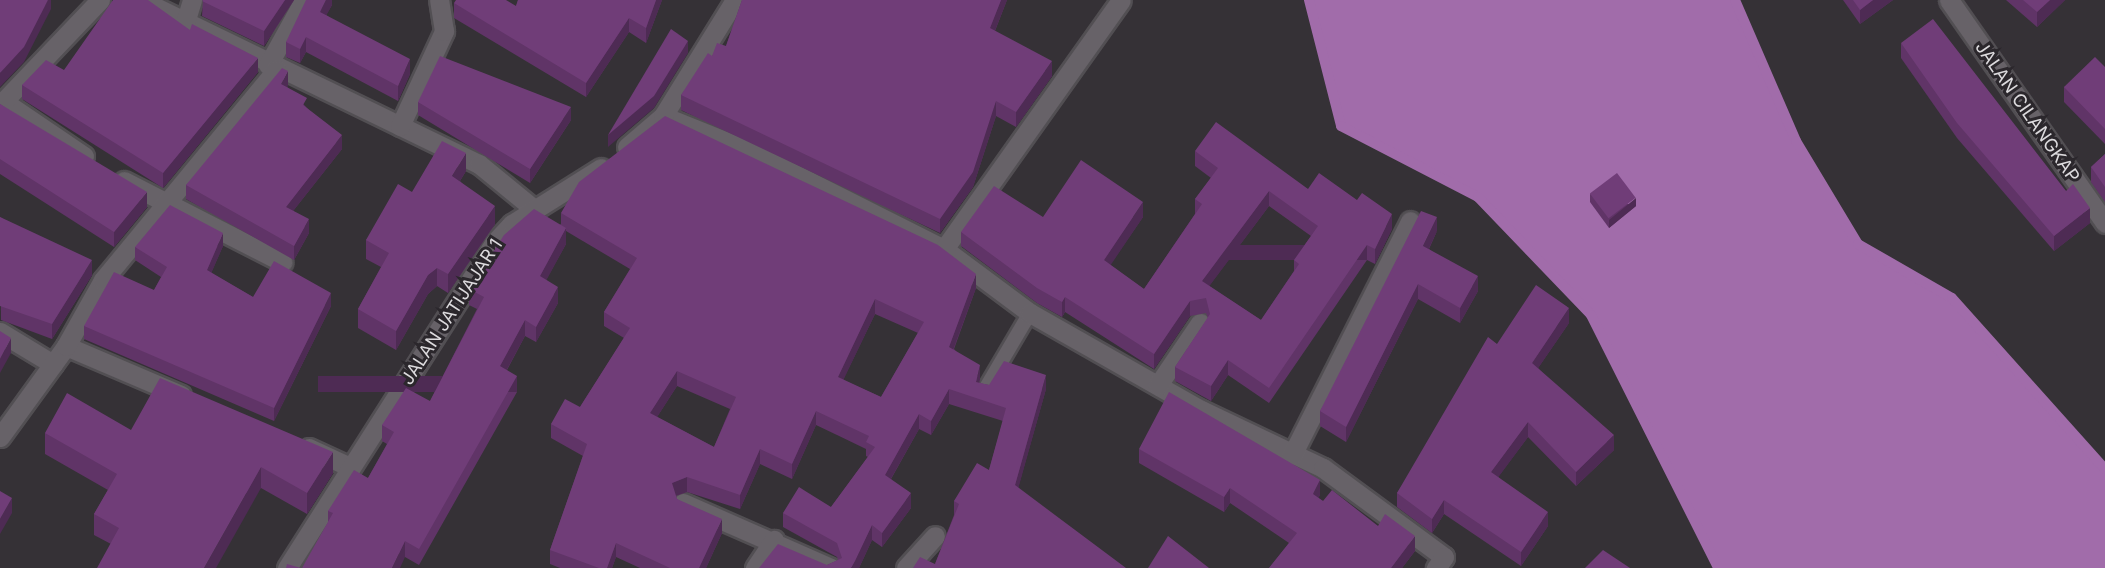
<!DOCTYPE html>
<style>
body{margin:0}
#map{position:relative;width:2105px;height:568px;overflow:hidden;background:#353136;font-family:Inter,sans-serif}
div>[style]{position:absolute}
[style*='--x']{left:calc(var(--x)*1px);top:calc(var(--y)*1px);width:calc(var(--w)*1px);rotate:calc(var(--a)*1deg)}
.water>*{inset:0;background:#a16caa}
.stream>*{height:10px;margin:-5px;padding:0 5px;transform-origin:5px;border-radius:5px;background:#a16caa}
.roads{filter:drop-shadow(2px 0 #524f53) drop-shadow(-2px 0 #524f53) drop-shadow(0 2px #524f53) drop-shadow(0 -2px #524f53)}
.service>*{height:14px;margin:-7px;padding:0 7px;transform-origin:7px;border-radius:7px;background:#676268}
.minor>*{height:19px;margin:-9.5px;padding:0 9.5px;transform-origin:9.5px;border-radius:9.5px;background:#676268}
.tertiary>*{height:19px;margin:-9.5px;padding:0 9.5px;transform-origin:9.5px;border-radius:9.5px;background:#676268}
.wall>*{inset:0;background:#603467}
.shaded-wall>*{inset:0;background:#4e2b54;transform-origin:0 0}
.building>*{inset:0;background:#703d78;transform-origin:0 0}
span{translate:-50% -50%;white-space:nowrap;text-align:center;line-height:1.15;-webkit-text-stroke:6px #2b272c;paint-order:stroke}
.street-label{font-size:18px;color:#dcdadd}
</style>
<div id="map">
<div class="water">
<div style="clip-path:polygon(1309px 0,1735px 0,1796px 141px,1858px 244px,1952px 298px,2105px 469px,2105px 568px,1718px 568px,1591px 315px,1478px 197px,1341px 126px)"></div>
</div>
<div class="stream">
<div style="--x:1309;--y:0;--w:130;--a:75.7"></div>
<div style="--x:1341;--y:126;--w:154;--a:27.4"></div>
<div style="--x:1478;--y:197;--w:163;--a:46.2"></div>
<div style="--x:1591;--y:315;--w:283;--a:63.3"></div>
<div style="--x:1735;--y:0;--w:154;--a:66.6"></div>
<div style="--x:1796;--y:141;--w:120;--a:59"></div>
<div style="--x:1858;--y:244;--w:108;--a:29.9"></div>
<div style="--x:1952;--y:298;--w:229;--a:48.2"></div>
</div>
<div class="roads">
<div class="service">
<div style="--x:984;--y:391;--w:91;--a:-59.5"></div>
</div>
<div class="minor">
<div style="--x:141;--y:0;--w:376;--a:25.9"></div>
<div style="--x:479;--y:164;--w:71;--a:39.3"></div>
<div style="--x:185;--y:23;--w:24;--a:-73"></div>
<div style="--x:268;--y:65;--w:74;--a:-61"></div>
<div style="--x:3;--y:101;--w:98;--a:34.2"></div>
<div style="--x:0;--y:105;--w:145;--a:-46.4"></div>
<div style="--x:663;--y:116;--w:91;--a:22"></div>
<div style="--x:747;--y:150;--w:220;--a:26.7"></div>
<div style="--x:944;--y:249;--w:107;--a:36.7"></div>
<div style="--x:1030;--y:313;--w:197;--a:29.6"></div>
<div style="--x:1201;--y:410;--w:135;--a:25.4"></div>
<div style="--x:1323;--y:468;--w:150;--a:36.3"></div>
<div style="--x:1444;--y:557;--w:14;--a:126"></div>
<div style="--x:400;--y:126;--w:105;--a:-65.1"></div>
<div style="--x:444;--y:31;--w:31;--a:-99"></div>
<div style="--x:124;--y:181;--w:178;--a:27.1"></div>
<div style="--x:944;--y:249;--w:305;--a:-54.6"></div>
<div style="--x:0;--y:332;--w:62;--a:31.1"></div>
<div style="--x:66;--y:346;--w:125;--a:23.1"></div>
<div style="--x:1158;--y:385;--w:75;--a:-55.9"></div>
<div style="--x:0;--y:437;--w:112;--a:-54"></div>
<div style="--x:66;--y:346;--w:76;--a:-60.7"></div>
<div style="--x:103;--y:280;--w:272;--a:-50.5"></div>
<div style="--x:309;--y:448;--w:43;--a:24.8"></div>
<div style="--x:1292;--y:455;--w:262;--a:-63.2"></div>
<div style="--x:683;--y:503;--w:162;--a:23.7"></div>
<div style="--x:755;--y:568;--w:34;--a:-56"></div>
<div style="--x:906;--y:568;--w:43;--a:-47.8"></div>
</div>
<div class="tertiary">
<div style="--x:1949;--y:0;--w:272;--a:55"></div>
<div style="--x:627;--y:147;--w:48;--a:-40.7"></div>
<div style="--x:663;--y:116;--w:137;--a:-58.2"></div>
<div style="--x:287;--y:568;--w:385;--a:-57.5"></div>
<div style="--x:494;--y:243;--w:26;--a:-47"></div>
<div style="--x:512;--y:224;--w:105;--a:-32.2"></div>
</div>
</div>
<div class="wall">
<div style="clip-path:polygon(203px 0,294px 0,264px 46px,202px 16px)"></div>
<div style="clip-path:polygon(332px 0,332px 5px,326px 15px,410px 74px,398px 101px,306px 52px,300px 63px,286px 57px,286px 42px)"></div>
<div style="clip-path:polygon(518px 0,662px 0,646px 43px,629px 32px,586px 97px,454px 18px,454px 3px,516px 6px)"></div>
<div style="clip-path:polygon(742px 0,1007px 0,995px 31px,1052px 76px,1016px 127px,996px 116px,973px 187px,940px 233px,681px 110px,681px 95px,712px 56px,726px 46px)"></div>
<div style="clip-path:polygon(1843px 0,1893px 0,1860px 24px)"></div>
<div style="clip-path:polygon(2006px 0,2065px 0,2037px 27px)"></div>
<div style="clip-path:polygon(190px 30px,258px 72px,163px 188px,22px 99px,22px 85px,64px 70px)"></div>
<div style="clip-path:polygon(1901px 43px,2066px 191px,2090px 223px,2054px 251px,1957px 138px,1901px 58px)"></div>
<div style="clip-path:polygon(2105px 67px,2105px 144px,2064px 102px,2064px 87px)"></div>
<div style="clip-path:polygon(288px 85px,287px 87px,307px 108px,342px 149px,293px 211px,309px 233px,294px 260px,186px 199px,186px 185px)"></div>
<div style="clip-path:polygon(418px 102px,571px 120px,530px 183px,418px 115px)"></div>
<div style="clip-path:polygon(0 104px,147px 207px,114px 247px,0 174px)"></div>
<div style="clip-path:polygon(evenodd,1195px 151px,1308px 189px,1392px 229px,1375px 264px,1367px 260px,1269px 403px,1228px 375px,1211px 401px,1175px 381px,1175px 367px,1208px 318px,1206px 313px,1190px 316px,1154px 369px,1065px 312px,1062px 317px,1037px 303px,961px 246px,961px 232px,1043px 217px,1143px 217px,1110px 265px,1144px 289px,1195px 214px,1195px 199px,1211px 178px,1195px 166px,1195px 151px,1269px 206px,1311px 236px,1294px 260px,1294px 271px,1261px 320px,1209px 286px,1269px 206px)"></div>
<div style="clip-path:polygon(2105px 154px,2105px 202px,2091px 182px,2091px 167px)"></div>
<div style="clip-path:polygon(466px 171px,460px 181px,495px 224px,448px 293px,437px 286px,428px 294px,396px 350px,358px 328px,358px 309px,381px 267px,366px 259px,366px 240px,412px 192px)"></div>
<div style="clip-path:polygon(1590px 194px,1636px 206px,1609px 228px,1590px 202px)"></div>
<div style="clip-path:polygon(evenodd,561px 213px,976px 288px,954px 349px,980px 379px,979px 383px,989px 385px,1046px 389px,1018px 488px,935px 564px,954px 515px,954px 501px,989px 470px,1003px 421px,949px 404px,931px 435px,919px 429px,891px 479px,911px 508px,882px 547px,872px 540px,859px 568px,827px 565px,838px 560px,837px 557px,783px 527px,783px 513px,831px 507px,868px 457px,866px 456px,866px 449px,816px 425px,792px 479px,760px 464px,740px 509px,687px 492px,676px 496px,677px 499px,722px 533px,706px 568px,640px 568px,616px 557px,612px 568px,560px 568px,550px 564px,550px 550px,583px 456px,551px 438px,551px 424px,580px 407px,624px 338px,604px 326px,604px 312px,630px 269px,566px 231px,566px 244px,546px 280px,558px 303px,536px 342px,525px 336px,507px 370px,517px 392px,419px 565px,405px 557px,328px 522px,328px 511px,368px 478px,387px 444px,382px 441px,382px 425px,430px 401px,477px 309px,469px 305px,469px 289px,561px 224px,561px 213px,875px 314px,918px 333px,881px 397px,843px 380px,875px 314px,561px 213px,677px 386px,730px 409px,714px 447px,657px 417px,677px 386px)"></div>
<div style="clip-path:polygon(0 217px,92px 275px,52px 339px,1px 320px)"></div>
<div style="clip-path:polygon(1437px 231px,1429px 249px,1478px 291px,1460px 323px,1418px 299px,1346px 442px,1320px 426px,1320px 411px)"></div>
<div style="clip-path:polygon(223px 246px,211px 273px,253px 297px,331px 306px,274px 421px,84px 339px,84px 326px,154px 290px,161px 277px,135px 260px,135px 247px)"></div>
<div style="clip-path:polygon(1569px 323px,1538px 368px,1614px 450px,1576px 486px,1528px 437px,1498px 477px,1548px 526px,1521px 566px,1444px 514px,1432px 533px,1397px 507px,1397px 493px,1497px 344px)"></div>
<div style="clip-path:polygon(131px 430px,333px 473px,307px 514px,261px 488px,111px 544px,94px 535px,94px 514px,108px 490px,45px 454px,45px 433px)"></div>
<div style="clip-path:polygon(1139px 449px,1320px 495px,1318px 498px,1323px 501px,1378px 526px,1415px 551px,1402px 568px,1269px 568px,1289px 543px,1230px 503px,1224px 512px,1139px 463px)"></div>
</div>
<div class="shaded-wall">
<div style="clip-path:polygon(48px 0,51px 0,51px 9px,24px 62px,0 87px,0 73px)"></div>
<div style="clip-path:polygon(285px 0,294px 0,264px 46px,264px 31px)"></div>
<div style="clip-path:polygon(326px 0,332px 0,332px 5px,320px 27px,320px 12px)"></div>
<div style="clip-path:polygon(656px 0,662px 0,646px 43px,646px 28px)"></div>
<div style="clip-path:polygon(1001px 0,1007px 0,990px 43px,990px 28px)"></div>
<div style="clip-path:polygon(1873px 0,1893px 0,1860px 24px,1860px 10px)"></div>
<div style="clip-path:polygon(2050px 0,2065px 0,2037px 27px,2037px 12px)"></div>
<div style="clip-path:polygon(629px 18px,629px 32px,586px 97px,586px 83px)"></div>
<div style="clip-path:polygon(306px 37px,306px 52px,300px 63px,300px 49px)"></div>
<div style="clip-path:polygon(688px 41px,688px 53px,654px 108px,608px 147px,608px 135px)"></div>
<div style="clip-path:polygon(258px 58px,258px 72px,163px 188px,163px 173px)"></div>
<div style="clip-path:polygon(410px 59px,410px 74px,398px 101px,398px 86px)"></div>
<div style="clip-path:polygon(1052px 61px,1052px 76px,1016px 127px,1016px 112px)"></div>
<div style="clip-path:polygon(288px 71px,288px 85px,281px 98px,281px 84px)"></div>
<div style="clip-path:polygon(996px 101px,996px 116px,973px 187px,940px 233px,940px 219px)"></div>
<div style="clip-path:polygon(571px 107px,571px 120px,530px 183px,530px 169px)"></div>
<div style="clip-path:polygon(342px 135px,342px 149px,286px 220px,286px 207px)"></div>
<div style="clip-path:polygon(466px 153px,466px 171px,452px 194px,452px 176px)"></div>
<div style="clip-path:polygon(1269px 191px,1269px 206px,1202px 296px,1202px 281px)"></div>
<div style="clip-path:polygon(147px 192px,147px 207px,114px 247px,114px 232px)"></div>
<div style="clip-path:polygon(1636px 198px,1636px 206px,1609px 228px,1609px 220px)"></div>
<div style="clip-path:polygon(1143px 202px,1143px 217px,1104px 275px,1104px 260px)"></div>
<div style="clip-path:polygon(495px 206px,495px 224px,448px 293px,448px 274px)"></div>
<div style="clip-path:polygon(2090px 208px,2090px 223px,2054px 251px,2054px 236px)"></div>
<div style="clip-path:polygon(1392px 214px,1392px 229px,1375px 264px,1375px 249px)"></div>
<div style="clip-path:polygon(1437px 217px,1437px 231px,1423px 261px,1423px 246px)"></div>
<div style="clip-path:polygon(309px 219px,309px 233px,294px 260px,294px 246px)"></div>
<div style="clip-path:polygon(566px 228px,566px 244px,540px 292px,540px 276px)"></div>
<div style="clip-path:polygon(223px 233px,223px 246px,207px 283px,207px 270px)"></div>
<div style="left:1367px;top:245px;width:15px;height:173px;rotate:90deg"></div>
<div style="clip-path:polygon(92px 260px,92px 275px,52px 339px,52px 324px)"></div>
<div style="clip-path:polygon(437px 268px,437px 286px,428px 294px,396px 350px,396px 331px,428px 275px)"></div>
<div style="clip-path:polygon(976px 274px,976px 288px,949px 361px,949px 347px)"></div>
<div style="clip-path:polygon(1478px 276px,1478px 291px,1460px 323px,1460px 308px)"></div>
<div style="clip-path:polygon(1418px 284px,1418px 299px,1346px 442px,1346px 427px)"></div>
<div style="clip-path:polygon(558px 287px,558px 303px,536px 342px,536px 327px)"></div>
<div style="clip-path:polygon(331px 293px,331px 306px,274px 421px,274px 408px)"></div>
<div style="clip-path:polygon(1065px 297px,1065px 312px,1062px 317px,1062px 302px)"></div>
<div style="clip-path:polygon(875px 299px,875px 314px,838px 391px,838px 377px)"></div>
<div style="clip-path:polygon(1190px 301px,1190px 316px,1154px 369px,1154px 354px)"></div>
<div style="clip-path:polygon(1569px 308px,1569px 323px,1532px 377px,1532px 363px)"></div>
<div style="clip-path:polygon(525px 320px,525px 336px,500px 382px,500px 366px)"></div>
<div style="clip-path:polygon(11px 338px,11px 353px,0 373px,0 359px)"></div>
<div style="clip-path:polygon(1228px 360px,1228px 375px,1211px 401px,1211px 386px)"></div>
<div style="clip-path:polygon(980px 365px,980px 379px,976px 396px,976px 382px)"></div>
<div style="clip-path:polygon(677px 371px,677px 386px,650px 428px,650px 413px)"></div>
<div style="clip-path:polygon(1046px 375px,1046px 389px,1015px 500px,1015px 485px)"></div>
<div style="left:517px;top:376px;width:16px;height:199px;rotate:90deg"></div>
<div style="clip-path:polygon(949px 389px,949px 404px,931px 435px,931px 421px)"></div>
<div style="clip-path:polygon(816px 411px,816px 425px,792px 479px,792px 464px)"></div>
<div style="clip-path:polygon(919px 414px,919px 429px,885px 489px,885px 475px)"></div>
<div style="clip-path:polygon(1528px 422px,1528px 437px,1491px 487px,1491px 472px)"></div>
<div style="clip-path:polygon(1614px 435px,1614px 450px,1576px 486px,1576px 472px)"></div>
<div style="clip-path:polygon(760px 449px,760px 464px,740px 509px,740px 495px)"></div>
<div style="clip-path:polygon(333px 452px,333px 473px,307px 514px,307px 493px)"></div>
<div style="clip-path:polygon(261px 467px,261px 488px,216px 568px,204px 568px)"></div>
<div style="clip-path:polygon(687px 477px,687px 492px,672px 497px,672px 483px)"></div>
<div style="clip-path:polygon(1320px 480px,1320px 495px,1313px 509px,1313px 494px)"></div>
<div style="clip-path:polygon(1230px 488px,1230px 503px,1224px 512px,1224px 497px)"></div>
<div style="clip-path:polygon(911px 493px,911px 508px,882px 547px,882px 533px)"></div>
<div style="clip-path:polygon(12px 498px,12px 513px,0 534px,0 519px)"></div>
<div style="clip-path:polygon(1444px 500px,1444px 514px,1432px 533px,1432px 519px)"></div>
<div style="clip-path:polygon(1548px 512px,1548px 526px,1521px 566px,1521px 552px)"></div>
<div style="clip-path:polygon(722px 519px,722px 533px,706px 568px,699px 568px)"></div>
<div style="clip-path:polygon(872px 525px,872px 540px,859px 568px,851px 568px)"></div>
<div style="clip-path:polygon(1415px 536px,1415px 551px,1402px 568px,1391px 568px)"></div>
<div style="clip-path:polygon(405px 541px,405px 557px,400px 568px,392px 568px)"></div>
<div style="clip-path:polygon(616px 543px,616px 557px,612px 568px,607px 568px)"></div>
</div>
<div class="building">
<div style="clip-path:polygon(0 0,48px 0,24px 47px,0 73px)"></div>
<div style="clip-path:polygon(113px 0,148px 0,190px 30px,192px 24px,258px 58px,163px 173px,22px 85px,46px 60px,64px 70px)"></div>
<div style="clip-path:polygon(203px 0,285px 0,264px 31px,202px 1px)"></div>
<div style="clip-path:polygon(306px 0,326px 0,320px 12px,410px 59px,398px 86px,306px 37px,300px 49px,286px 42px)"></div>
<div style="clip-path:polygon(456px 0,506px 0,516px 6px,518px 0,656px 0,646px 28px,629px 18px,586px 83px,454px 3px)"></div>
<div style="clip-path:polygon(742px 0,1001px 0,990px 28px,1052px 61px,1016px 112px,996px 101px,973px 172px,940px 219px,681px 95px,708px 53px,712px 56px,717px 43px,726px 46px)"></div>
<div style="clip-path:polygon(1853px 0,1873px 0,1860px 10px)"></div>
<div style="clip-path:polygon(2023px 0,2050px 0,2037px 12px)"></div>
<div style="clip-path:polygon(1933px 19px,2066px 191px,2073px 184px,2090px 208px,2054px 236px,1957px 123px,1901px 43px)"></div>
<div style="clip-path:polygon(671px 29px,688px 41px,654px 96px,608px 135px)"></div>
<div style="clip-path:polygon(440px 56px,571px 107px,530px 169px,418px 102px)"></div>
<div style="clip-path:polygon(2095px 57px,2105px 67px,2105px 129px,2064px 87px)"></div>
<div style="clip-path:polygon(282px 68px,288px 71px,281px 84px,307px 98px,303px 105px,342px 135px,286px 207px,309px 219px,294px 246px,186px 185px)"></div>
<div style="clip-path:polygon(0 104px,147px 192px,114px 232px,0 159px)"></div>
<div style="clip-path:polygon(evenodd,665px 116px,938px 245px,976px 274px,949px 347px,980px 365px,976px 382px,989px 385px,1004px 361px,1046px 375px,1015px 485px,1126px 568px,913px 568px,920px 557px,935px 564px,959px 504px,954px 501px,977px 463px,989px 470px,1006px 408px,949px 389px,931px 421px,919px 414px,885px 475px,911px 493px,882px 533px,872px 525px,855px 561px,851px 568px,759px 568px,778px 544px,827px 565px,842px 558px,837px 543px,783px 513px,799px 487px,831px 507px,875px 447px,866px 442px,869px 436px,816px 411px,792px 464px,760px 449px,740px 495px,687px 477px,672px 483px,677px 499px,722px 519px,699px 568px,670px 568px,616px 543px,607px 568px,599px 568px,550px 550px,587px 444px,551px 424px,565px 399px,580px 407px,630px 328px,604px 312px,637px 258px,561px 213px,579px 182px,665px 116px,875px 299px,924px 322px,881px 397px,838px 377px,875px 299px,665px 116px,677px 371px,736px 397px,714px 447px,650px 413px,677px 371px)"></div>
<div style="clip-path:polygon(evenodd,1216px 122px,1308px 189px,1319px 173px,1357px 200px,1362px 193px,1392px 214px,1375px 249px,1367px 245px,1269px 388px,1228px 360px,1211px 386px,1175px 367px,1210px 314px,1206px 298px,1190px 301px,1154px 354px,1065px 297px,1062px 302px,1037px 288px,961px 232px,994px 186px,1043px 217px,1081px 160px,1143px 202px,1104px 260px,1144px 289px,1202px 204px,1195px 199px,1218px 168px,1195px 151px,1216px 122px,1269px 191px,1318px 226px,1294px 260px,1299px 264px,1261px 320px,1202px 281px,1269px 191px)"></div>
<div style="clip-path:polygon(442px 141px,466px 153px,452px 176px,495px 206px,448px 274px,437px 268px,428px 275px,396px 331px,358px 309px,389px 253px,366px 240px,398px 184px,412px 192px)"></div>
<div style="clip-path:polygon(2105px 154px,2105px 187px,2091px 167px)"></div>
<div style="left:1617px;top:173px;width:31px;height:34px;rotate:53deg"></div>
<div style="clip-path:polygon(170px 205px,223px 233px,207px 270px,253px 297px,274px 261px,331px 293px,274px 408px,84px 326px,114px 272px,154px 290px,167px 267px,135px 247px)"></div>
<div style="clip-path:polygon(534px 209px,566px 228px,540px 276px,558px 287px,536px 327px,525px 320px,500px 366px,517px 376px,419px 549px,405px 541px,392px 568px,302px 568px,333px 513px,328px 511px,354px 470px,368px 478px,394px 432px,382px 425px,406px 388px,430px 401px,484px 297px,469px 289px,504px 235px)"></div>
<div style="clip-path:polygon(1421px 211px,1437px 217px,1423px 246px,1478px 276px,1460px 308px,1418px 284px,1346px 427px,1320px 411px)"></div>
<div style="clip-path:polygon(0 217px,92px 260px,52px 324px,0 306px)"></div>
<div style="clip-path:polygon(1536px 285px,1569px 308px,1532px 363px,1614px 435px,1576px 472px,1528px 422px,1491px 472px,1548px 512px,1521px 552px,1444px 500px,1432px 519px,1397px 493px,1488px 337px,1497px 344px)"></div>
<div style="clip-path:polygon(0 331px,11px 338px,0 359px)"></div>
<div style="clip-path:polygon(160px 378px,333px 452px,307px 493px,261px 467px,204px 568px,97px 568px,119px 528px,94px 514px,117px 474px,45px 433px,67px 393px,131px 430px)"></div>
<div style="clip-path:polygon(1169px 392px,1320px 480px,1313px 494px,1323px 501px,1332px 490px,1378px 526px,1385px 514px,1415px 536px,1391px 568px,1269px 568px,1297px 533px,1230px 488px,1224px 497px,1139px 449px)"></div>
<div style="clip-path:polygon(0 491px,12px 498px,0 519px)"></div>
<div style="clip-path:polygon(1168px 536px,1209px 568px,1148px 568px)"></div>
<div style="clip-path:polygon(1603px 550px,1630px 568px,1585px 568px)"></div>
<div style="clip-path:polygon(287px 564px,301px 568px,286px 568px)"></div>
</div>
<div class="street-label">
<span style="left:2027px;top:112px;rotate:55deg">JALAN CILANGKAP</span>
<span style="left:452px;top:312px;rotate:-57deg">JALAN JATIJAJAR 1</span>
</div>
</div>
